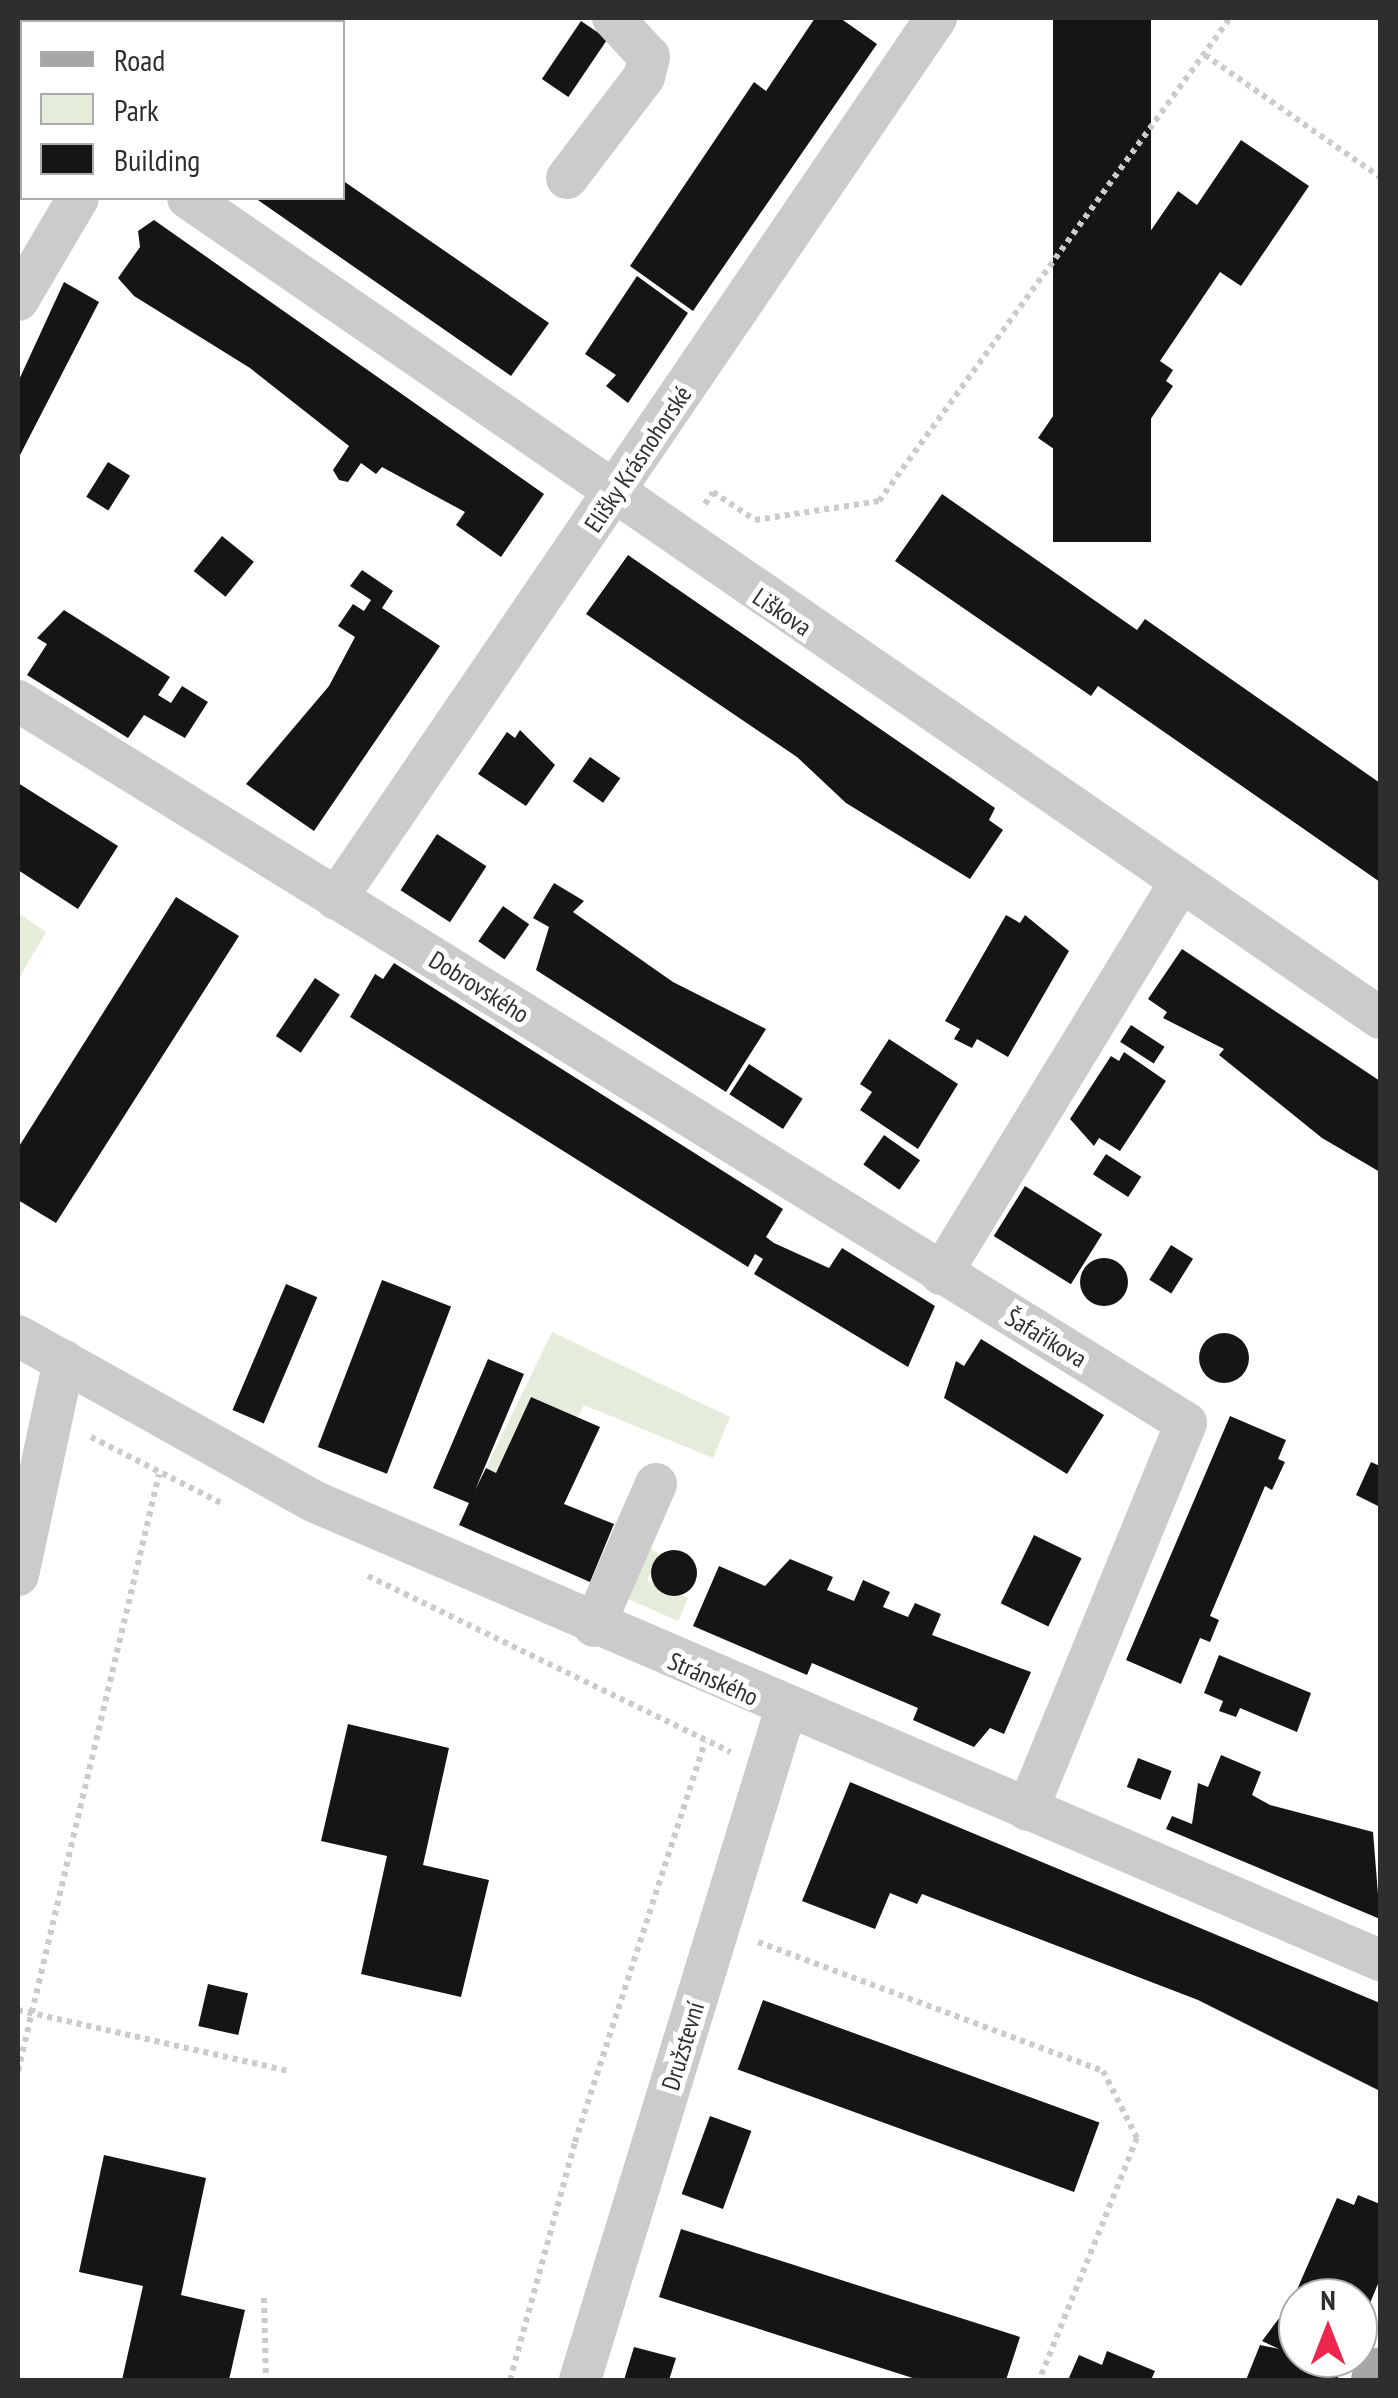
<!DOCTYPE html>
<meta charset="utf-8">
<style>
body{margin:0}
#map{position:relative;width:1398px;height:2398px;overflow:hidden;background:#fff;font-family:"PT Sans Narrow",sans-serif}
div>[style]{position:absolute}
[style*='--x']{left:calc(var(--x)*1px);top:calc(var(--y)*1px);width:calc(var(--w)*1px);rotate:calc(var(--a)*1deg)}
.green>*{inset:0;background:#e6ecda}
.building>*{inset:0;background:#151515;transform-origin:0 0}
.round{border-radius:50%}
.path>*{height:6px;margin-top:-3px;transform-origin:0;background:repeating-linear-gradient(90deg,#cbcbcb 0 5px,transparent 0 10px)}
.minor>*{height:42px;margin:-21px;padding:0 21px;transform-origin:21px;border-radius:21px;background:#cbcbcb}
.major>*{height:55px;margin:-27.5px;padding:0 27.5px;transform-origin:27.5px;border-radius:27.5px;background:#a6a6a6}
span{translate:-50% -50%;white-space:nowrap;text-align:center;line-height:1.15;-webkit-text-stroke:10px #fff;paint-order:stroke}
.street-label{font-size:25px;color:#2e2e2e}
.frame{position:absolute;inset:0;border:20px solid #2e2e2e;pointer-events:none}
.legend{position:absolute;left:20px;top:20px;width:325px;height:180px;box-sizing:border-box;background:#fff;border:2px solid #ababab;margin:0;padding:12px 18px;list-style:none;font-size:30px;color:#2e2e2e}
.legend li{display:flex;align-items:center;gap:20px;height:50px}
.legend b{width:50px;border:2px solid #ababab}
.north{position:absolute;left:1278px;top:2278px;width:100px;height:100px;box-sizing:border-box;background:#fff;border:2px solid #ababab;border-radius:50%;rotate:0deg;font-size:28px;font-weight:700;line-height:40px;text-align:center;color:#2e2e2e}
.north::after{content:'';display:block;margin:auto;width:35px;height:45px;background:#ed274f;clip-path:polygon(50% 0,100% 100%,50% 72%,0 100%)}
</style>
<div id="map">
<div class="green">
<div style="clip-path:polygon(18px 913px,46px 932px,18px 980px)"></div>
<div style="clip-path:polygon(552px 1332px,730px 1417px,713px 1458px,584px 1405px,578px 1417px,531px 1397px,496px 1473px,486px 1468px)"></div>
<div style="clip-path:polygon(650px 1549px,659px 1553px,647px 1581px,688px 1598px,678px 1621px,628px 1599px)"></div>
</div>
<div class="building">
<div style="clip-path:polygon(27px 18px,114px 18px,110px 22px)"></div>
<div style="clip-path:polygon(213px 18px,260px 18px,210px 22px)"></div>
<div style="clip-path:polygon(815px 18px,840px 18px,877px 44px,693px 311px,630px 266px,754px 82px,766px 91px)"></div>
<div style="left:1053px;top:18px;width:98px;height:524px"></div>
<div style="left:581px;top:21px;width:32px;height:70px;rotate:34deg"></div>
<div style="clip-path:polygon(1241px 140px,1309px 186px,1241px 286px,1220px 272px,1160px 361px,1173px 370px,1166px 381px,1173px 386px,1106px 485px,1038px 438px,1082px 374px,1062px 360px,1178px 191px,1197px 205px)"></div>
<div style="clip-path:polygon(342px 180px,549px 323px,511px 376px,255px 198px,342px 198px)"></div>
<div style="clip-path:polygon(154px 220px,544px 494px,501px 557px,456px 525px,465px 512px,382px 467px,376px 474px,361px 463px,348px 482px,339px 480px,333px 470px,349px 446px,250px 368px,134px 296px,118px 278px,140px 247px,138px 231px)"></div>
<div style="clip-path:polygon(637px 276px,688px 313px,628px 403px,606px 386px,616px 375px,585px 354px)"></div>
<div style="clip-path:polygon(64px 282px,99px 302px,18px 459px,18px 382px)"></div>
<div style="left:108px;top:462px;width:26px;height:41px;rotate:32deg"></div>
<div style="clip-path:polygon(942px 494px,1137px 630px,1145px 619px,1380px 783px,1380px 882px,1098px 686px,1091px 696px,895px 561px)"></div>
<div style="left:222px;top:536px;width:41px;height:45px;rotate:39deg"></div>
<div style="clip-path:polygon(628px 555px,995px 808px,989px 820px,1003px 830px,970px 879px,846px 803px,797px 757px,586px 614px)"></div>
<div style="clip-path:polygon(362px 570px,393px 591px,382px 608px,440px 646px,314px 831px,246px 784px,329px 686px,355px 637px,338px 626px,353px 604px,364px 611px,371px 600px,350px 586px)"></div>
<div style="clip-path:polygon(64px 610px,170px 677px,158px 695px,171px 703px,182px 686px,208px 702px,185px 738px,144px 715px,128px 738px,27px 675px,47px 644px,37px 638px)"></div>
<div style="clip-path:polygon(520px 730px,555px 765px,526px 806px,478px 774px,507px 732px,515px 738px)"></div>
<div style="left:590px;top:757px;width:37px;height:30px;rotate:35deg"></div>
<div style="clip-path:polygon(18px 783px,118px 846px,78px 909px,18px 870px)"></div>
<div style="left:437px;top:834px;width:59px;height:67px;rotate:33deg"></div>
<div style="clip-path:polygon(554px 883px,584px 901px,573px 912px,673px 982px,766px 1029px,726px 1092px,536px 970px,549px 927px,533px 918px)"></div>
<div style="clip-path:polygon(176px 897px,239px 936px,56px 1223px,18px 1200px,18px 1148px)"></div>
<div style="left:503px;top:906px;width:32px;height:43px;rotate:35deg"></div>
<div style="clip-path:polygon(1006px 915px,1020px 923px,1025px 915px,1069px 951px,1008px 1057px,977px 1039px,972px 1048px,954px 1039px,960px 1029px,945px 1021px)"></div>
<div style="clip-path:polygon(1182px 949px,1380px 1081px,1380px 1172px,1322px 1138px,1219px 1055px,1224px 1049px,1163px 1018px,1167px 1012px,1148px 999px)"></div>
<div style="clip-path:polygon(394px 963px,783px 1209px,766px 1237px,774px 1243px,829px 1268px,842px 1248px,935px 1306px,908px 1367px,754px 1274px,763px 1259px,755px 1254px,748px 1267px,350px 1017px,375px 974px,383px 979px)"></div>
<div style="left:315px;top:978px;width:30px;height:70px;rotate:34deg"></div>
<div style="left:1131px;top:1025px;width:40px;height:20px;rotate:33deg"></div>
<div style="clip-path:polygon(889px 1039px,958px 1084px,918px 1149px,860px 1110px,872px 1092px,860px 1084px)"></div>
<div style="clip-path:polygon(1124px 1052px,1166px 1081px,1120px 1151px,1099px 1138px,1094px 1146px,1070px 1119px,1111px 1056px,1119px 1061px)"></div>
<div style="left:749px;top:1064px;width:64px;height:36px;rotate:33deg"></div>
<div style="left:884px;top:1135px;width:44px;height:36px;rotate:35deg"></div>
<div style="left:1106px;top:1154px;width:42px;height:24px;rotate:33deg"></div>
<div style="left:1025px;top:1186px;width:91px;height:59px;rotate:32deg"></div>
<div style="left:1171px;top:1245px;width:26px;height:41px;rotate:32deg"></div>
<div class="round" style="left:1080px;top:1258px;width:48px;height:48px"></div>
<div style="left:382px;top:1280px;width:74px;height:179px;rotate:21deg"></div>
<div style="left:286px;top:1284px;width:34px;height:137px;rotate:23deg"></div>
<div class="round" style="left:1199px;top:1333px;width:50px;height:50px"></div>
<div style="clip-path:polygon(981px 1339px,1104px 1415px,1067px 1474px,944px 1398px,956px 1361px,964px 1366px)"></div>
<div style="clip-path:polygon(488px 1359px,524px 1374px,475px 1490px,486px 1468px,496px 1473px,531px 1397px,600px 1427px,564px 1504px,614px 1524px,590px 1582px,459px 1525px,469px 1503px,433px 1488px)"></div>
<div style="clip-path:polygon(1230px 1416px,1286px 1440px,1278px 1459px,1285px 1462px,1272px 1490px,1265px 1486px,1210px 1616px,1219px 1620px,1210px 1642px,1200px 1638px,1181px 1684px,1126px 1660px)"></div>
<div style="clip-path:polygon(1371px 1462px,1380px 1466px,1380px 1507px,1356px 1495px)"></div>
<div style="left:1034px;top:1535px;width:53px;height:76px;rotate:26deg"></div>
<div class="round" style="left:651px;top:1550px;width:46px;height:46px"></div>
<div style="clip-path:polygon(790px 1559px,833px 1577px,827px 1590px,854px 1601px,863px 1580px,890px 1592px,883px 1607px,908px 1617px,915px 1603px,941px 1614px,932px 1635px,1031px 1672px,1004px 1734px,990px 1728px,974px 1747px,913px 1720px,918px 1708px,812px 1663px,807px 1675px,693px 1626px,719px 1566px,765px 1586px)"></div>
<div style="clip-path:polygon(1219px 1655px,1311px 1693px,1297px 1732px,1240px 1708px,1236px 1717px,1219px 1711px,1223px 1701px,1204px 1693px)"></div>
<div style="clip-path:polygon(348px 1724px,449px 1748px,423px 1865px,489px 1880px,461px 1997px,361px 1974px,387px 1856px,321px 1841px)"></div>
<div style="clip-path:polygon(1221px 1755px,1261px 1772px,1252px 1795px,1270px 1805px,1373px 1832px,1380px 1919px,1166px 1829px,1172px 1816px,1192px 1824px,1198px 1783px,1208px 1787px)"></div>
<div style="left:1138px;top:1758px;width:36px;height:31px;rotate:21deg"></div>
<div style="clip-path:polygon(850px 1782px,1380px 2003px,1380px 2091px,1198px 2000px,922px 1894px,917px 1904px,890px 1893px,875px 1929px,802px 1901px)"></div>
<div style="left:208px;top:1984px;width:41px;height:43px;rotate:13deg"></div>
<div style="left:763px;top:2000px;width:358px;height:74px;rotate:20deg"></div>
<div style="left:710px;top:2116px;width:44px;height:83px;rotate:20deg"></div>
<div style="clip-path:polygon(104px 2155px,206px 2178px,181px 2295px,245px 2310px,229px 2380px,122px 2380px,143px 2286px,79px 2272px)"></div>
<div style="clip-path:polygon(1358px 2195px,1380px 2204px,1380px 2279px,1358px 2332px,1358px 2298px,1298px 2298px,1298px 2358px,1347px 2358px,1337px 2380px,1246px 2380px,1260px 2345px,1279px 2349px,1262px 2341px,1292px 2301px,1337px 2198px,1354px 2205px)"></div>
<div style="clip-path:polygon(681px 2229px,1020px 2337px,1006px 2380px,919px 2380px,659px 2297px)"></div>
<div style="clip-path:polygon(634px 2347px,676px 2358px,669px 2380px,624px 2380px)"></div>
<div style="clip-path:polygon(1107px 2351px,1155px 2371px,1151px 2380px,1068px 2380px,1079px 2355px,1102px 2365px)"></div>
</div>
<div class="path">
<div style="--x:1205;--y:55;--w:213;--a:34.9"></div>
<div style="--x:705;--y:504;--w:14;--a:-56"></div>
<div style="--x:713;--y:492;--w:50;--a:33.7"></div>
<div style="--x:755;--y:520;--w:125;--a:-8.7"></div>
<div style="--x:879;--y:501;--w:597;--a:-53.99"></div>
<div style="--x:91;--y:1437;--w:148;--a:26.9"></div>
<div style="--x:368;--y:1576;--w:403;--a:25.9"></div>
<div style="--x:758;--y:1942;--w:368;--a:20.5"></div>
<div style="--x:1103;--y:2071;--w:75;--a:63.1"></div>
<div style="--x:1137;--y:2138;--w:261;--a:112"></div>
<div style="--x:18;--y:2010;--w:277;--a:12.7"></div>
<div style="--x:18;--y:2071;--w:613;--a:-76.71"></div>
<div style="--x:264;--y:2298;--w:82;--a:88.6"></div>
<div style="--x:510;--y:2380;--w:247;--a:-74.7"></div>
<div style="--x:575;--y:2142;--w:421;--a:-72"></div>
</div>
<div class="minor">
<div style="--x:177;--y:22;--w:4;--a:-63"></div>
<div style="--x:18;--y:77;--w:5;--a:37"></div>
<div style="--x:567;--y:178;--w:127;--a:-52.7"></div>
<div style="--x:644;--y:77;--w:21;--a:-76"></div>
<div style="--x:649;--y:57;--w:53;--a:-132.7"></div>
<div style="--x:188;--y:198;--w:1447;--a:34.52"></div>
<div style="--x:18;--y:300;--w:118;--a:-59.5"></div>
<div style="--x:18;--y:701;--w:1373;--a:31.72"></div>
<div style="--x:1186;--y:1423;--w:418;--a:112.3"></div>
<div style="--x:336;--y:899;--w:1066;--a:-55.74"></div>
<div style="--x:941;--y:1274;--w:459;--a:-58.6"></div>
<div style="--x:18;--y:1336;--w:338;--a:29.2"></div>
<div style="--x:313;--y:1501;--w:1162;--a:23.28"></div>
<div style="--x:18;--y:1575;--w:219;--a:-77.9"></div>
<div style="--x:594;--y:1626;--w:155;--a:-66.4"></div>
<div style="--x:580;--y:2380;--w:700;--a:-72.96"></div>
</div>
<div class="major">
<div style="--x:1378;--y:2380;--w:6;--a:-72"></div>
</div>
<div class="street-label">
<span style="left:638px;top:459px;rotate:-56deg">Elišky Krásnohorské</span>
<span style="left:782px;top:612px;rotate:34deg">Liškova</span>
<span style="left:479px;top:987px;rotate:32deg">Dobrovského</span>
<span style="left:1046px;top:1338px;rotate:31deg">Šafaříkova</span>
<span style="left:713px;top:1679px;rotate:24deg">Stránského</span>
<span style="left:683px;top:2046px;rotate:-73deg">Družstevní</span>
</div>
<div class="frame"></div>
<ul class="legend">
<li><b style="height:12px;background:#a6a6a6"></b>Road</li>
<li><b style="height:28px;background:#e6ecda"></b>Park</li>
<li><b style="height:28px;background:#151515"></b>Building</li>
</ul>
<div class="north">N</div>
</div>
